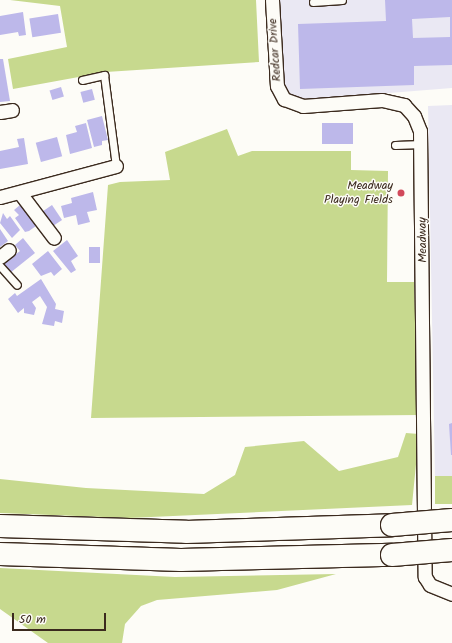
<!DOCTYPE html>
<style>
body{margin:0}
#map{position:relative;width:452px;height:643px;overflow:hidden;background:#fdfcf7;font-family:Kalam,sans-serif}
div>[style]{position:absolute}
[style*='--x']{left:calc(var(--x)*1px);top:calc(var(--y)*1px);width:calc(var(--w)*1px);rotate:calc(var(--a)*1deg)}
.built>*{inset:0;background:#eae8f3}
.green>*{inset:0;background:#c7d98e;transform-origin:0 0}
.building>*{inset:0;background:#bdb8ea;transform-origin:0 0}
.roads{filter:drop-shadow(1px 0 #3b2a1e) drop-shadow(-1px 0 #3b2a1e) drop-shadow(0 1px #3b2a1e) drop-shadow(0 -1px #3b2a1e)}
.lane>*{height:7px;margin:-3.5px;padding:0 3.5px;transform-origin:3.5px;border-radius:3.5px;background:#fdfcf7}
.street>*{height:13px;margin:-6.5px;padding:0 6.5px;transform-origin:6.5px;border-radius:6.5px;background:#fdfcf7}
.highway>*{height:22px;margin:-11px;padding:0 11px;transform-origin:11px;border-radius:11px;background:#fdfcf7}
.bridges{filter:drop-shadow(1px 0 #3b2a1e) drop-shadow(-1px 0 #3b2a1e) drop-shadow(0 1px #3b2a1e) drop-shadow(0 -1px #3b2a1e)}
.highway-bridge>*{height:22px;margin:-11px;padding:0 11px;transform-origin:11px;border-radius:11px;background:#fdfcf7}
.dots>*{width:11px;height:11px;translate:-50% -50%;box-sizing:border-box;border:2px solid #fdfcf7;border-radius:50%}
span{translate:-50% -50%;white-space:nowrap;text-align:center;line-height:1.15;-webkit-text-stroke:3px #fdfcf7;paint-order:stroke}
.street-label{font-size:12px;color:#3b2a1e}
.poi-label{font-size:12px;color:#3b2a1e}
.right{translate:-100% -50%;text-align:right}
.scale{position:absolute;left:12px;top:613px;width:94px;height:18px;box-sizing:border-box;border:2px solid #3b2a1e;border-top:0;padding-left:5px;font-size:12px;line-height:14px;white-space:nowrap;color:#3b2a1e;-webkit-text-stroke:3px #fdfcf7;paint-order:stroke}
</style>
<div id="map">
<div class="built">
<div style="clip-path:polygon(278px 0,452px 0,452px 88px,301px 100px,290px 96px,283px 86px)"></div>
<div style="clip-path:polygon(452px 105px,452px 476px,435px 477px,428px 106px)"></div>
</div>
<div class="green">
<div style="clip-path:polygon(10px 0,256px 0,259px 62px,106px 72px,13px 89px,8px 59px,67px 47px,60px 6px)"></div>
<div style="clip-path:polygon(227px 129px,238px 156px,252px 151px,351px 151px,351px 170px,388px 171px,387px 282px,414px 282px,419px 415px,91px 418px,108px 185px,120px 182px,170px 180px,165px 152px)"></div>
<div style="clip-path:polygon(406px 433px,419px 434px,412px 505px,129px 518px,0 513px,0 479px,86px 488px,204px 494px,235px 475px,245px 447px,304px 441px,339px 471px,398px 457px)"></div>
<div style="left:452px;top:476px;width:28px;height:17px;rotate:90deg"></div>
<div style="clip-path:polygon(0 568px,175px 577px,336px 574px,277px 590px,157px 600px,141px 606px,125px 624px,122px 643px,48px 643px,0 609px)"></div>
</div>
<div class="building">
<div style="clip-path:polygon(evenodd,385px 0,452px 0,452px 65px,414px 66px,414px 85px,300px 89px,298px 24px,386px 21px,385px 0,450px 17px,450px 37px,413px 38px,412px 19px,450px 17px)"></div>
<div style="clip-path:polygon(23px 12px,26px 35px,19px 36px,18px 32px,0 35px,0 16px)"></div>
<div style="left:58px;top:14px;width:19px;height:29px;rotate:81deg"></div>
<div style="clip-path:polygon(0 59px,3px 59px,10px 101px,0 102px)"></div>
<div style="left:61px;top:87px;width:10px;height:12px;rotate:73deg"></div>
<div style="left:92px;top:89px;width:11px;height:12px;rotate:75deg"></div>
<div style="clip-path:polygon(102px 116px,108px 140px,102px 141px,102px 145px,94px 147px,87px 120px)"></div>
<div style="clip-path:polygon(86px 123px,92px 148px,70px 154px,66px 135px,77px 132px,75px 126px)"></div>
<div style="left:322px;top:123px;width:31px;height:21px"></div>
<div style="left:57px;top:137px;width:20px;height:22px;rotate:75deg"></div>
<div style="clip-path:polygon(24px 138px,28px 164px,0 169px,0 151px,19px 147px,17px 139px)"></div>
<div style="clip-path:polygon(93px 192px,97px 210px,87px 212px,90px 222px,78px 225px,76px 215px,64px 218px,61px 206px,72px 203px,71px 198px)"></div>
<div style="clip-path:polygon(20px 205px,36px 226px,29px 231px,25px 232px,15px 218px,19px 215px,14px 210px)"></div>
<div style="left:52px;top:205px;width:18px;height:11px;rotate:56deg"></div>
<div style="clip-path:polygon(3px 213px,7px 219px,10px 216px,20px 230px,12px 238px,0 223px)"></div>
<div style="clip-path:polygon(0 229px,8px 241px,0 247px)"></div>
<div style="clip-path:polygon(23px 238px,35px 253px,10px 273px,3px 264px,20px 251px,15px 245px)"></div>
<div style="clip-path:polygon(67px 240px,78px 256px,71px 261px,76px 270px,71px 273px,53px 251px)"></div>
<div style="left:89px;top:247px;width:11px;height:16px"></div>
<div style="clip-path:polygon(48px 251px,62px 269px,54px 276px,51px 272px,41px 276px,32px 264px)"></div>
<div style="clip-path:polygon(41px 279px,56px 304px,55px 309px,64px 311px,62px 323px,55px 321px,54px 326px,42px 324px,47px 307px,40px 296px,32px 302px,36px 308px,34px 315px,24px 313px,24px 308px,18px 313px,8px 299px,15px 293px,17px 296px)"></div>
<div style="clip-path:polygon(452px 423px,452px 455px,451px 455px,449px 424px)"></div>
</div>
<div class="roads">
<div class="lane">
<div style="--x:313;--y:2;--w:29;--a:-4"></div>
<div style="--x:82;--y:80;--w:23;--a:-13"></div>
<div style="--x:104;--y:75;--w:92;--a:82.5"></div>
<div style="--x:395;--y:145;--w:27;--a:-2"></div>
<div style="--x:0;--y:266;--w:25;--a:48"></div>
</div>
<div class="street">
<div style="--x:272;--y:0;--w:86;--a:86.7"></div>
<div style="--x:277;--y:86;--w:15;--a:62"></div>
<div style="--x:284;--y:99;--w:20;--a:20"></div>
<div style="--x:303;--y:106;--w:79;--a:-4.3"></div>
<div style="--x:382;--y:100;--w:23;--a:13"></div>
<div style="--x:404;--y:105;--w:15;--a:48"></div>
<div style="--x:414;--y:116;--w:16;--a:68"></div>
<div style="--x:420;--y:131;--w:446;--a:89.4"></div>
<div style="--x:425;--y:577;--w:9;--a:58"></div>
<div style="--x:430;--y:585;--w:24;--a:22"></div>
<div style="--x:0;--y:112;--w:12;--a:-9"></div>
<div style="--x:20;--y:193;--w:56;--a:52.9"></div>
<div style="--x:0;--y:197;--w:120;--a:-15"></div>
<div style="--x:0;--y:257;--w:11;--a:-38"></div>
</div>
<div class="highway">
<div style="--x:0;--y:526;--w:186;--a:1.8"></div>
<div style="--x:186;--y:532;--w:206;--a:-1.9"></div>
<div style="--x:0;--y:554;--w:181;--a:1.9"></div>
<div style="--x:181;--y:560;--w:211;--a:-1.4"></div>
</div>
</div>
<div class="bridges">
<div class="highway-bridge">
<div style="--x:392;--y:525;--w:60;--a:-4.8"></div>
<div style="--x:392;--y:555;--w:60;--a:-4.8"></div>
</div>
</div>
<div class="dots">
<div style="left:401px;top:193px;background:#d1495b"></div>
</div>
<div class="street-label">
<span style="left:275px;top:50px;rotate:-94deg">Redcar Drive</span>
<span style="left:423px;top:240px;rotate:-91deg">Meadway</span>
</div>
<div class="poi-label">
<span class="right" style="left:393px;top:193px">Meadway<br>Playing Fields</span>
</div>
<div class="scale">50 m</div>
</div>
